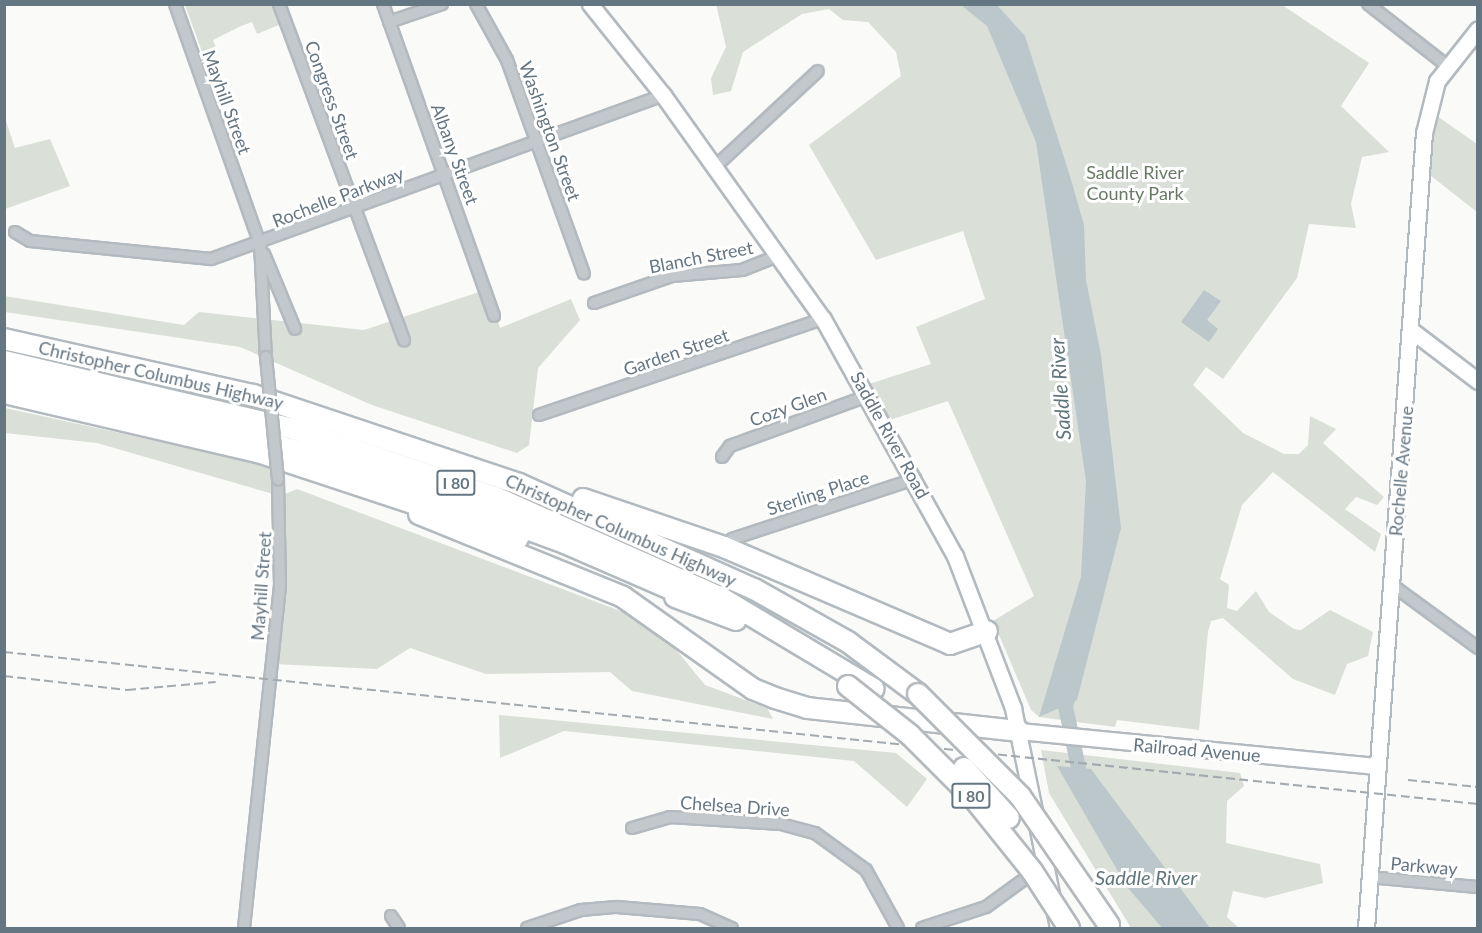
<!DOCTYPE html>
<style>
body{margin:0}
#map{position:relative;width:1482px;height:933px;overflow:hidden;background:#fafaf8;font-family:Lato,sans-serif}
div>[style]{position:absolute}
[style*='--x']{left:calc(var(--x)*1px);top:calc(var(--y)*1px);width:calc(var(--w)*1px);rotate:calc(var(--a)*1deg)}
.green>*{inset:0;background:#dadfd7}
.water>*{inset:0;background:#bbc7cb}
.river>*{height:15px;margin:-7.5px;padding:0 7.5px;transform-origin:7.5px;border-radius:7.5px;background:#bbc7cb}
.roads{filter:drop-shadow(2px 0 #b3babf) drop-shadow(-2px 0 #b3babf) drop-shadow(0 2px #b3babf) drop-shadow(0 -2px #b3babf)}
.street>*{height:10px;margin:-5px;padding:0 5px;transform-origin:5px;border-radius:5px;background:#c3c8cc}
.secondary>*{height:15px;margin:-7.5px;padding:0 7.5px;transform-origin:7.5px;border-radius:7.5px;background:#fff}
.highway>*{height:20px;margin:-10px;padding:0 10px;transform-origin:10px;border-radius:10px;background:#fff}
.rail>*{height:2px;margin-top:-1px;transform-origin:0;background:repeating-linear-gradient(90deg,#a2aab0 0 9px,transparent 0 13.5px)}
.bridges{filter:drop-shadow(2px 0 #b4b9bd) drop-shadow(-2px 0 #b4b9bd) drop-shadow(0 2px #b4b9bd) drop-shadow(0 -2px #b4b9bd)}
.street-bridge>*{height:10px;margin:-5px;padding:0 5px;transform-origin:5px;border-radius:5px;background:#c3c8cc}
.highway-bridge>*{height:20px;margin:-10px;padding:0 10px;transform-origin:10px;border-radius:10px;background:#fff}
span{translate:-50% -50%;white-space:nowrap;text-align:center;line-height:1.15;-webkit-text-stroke:6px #fff;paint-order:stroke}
.shield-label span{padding:2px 4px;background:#fff;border:2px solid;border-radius:4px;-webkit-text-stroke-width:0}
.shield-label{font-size:16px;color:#657683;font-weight:700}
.street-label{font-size:18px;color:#657683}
.park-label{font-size:18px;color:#687a64}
.water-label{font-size:20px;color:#60757c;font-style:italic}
.frame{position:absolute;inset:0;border:6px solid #657683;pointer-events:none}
</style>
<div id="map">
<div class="green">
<div style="clip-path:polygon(716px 4px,1282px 5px,1369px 63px,1341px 106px,1389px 152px,1362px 157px,1351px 204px,1356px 228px,1309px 224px,1297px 278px,1223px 379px,1206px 367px,1193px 385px,1243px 433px,1284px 454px,1299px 454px,1308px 445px,1310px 416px,1336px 429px,1323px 443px,1384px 497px,1377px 505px,1356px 497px,1345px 509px,1381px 534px,1375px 552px,1273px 472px,1242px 505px,1220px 579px,1229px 585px,1227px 608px,1237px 611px,1256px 591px,1269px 612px,1294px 629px,1301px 630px,1330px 610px,1373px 632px,1368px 656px,1347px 664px,1335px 695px,1293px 679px,1223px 618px,1211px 621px,1208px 632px,1199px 730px,1117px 720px,1115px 727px,1039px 717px,1031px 710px,993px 621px,1034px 596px,948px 401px,890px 420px,869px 384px,931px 364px,916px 327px,985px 299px,963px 231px,876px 260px,809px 145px,901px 76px,896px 52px,868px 22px,843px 20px,829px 9px,802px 14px,743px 52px,731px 91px,713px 95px,711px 78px,726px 47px)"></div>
<div style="clip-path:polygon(185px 5px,274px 5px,281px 24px,257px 34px,252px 22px,241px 26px,213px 40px,217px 50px,205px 60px)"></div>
<div style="clip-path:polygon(1427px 109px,1477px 144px,1477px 212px,1421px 168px)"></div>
<div style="clip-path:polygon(5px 118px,15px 148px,50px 139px,70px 186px,5px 209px)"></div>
<div style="clip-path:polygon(488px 289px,500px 328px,571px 299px,580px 320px,538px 368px,529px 445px,517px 453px,372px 405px,240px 347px,5px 312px,4px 296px,184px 325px,199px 312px,364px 330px)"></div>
<div style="clip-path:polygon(5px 408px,277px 467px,280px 496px,297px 489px,655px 624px,705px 685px,767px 708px,773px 719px,632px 691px,610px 672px,486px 674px,410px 648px,377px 669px,274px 664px,280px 496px,97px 443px,5px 433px)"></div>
<div style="clip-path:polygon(499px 715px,896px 753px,927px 779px,907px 807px,854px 761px,564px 731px,500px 758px)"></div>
<div style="clip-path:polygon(1041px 750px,1240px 773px,1244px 786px,1227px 801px,1226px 843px,1320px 864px,1323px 883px,1265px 898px,1233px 891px,1227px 917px,1239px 928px,1207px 928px,1127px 887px,1162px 928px,1131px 928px,1049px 793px)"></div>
</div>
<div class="water">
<div style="clip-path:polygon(961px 5px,997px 5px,1025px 36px,1069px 173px,1084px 225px,1086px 280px,1101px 355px,1121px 528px,1077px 700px,1039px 717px,1081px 577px,1086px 481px,1036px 142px,987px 26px)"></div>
<div style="clip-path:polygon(1204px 290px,1221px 301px,1207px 320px,1218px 329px,1209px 342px,1181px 322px)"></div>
<div style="clip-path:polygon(1057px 766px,1091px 769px,1210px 928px,1162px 928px,1127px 887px)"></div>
</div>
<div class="river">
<div style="--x:1071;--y:687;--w:20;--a:108"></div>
<div style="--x:1065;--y:706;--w:82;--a:78"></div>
</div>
<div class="roads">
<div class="street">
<div style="--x:175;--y:4;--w:255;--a:70.5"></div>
<div style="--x:260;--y:244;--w:113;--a:87"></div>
<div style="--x:279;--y:4;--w:359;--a:69.6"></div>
<div style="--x:383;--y:4;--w:331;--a:70.4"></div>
<div style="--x:476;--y:4;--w:64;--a:61"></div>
<div style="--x:507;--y:60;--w:227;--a:70.2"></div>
<div style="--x:1368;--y:4;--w:99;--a:38"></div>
<div style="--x:389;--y:22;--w:56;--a:-18.8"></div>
<div style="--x:716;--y:166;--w:139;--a:-43"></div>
<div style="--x:15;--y:232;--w:17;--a:31"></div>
<div style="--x:30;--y:241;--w:182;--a:5.7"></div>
<div style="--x:211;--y:259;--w:481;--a:-19.9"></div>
<div style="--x:264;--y:254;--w:81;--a:67.5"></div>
<div style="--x:594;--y:303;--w:83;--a:-19.1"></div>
<div style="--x:672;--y:276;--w:70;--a:-4.9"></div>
<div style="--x:742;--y:270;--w:41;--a:-21.5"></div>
<div style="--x:539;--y:415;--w:300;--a:-18.7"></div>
<div style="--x:722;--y:457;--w:14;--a:-54"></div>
<div style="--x:730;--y:446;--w:149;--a:-20"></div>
<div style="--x:732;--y:539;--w:193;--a:-18.2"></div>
<div style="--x:1392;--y:585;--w:107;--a:36.2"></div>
<div style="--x:632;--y:828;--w:40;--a:-16"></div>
<div style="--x:670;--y:817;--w:111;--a:3.6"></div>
<div style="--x:781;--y:824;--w:35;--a:15"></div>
<div style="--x:815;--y:833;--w:63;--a:36"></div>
<div style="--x:866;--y:870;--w:66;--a:61.1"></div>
<div style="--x:1368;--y:877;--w:110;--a:5.2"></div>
<div style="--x:391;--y:916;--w:14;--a:56"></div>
<div style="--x:244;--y:928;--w:345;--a:-84"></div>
<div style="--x:280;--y:585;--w:106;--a:-91.1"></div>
<div style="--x:527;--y:928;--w:57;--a:-18.4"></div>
<div style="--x:581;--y:910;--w:36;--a:-5"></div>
<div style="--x:617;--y:907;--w:83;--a:4.8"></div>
<div style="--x:700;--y:914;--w:35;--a:24"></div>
<div style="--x:922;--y:928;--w:67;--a:-18.2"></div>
<div style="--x:986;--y:907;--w:63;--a:-36"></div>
</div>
<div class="secondary">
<div style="--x:590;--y:4;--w:117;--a:51.3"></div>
<div style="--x:663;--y:95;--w:275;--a:54.5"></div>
<div style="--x:823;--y:319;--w:271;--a:60.9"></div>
<div style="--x:955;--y:556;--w:163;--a:69.1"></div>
<div style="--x:1013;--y:708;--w:225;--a:78.4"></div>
<div style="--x:1411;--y:330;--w:84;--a:37.3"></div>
<div style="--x:1019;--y:731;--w:359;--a:5.6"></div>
<div style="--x:1366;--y:928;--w:797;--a:-85.83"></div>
<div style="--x:1424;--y:133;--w:54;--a:-76"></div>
<div style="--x:1437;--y:81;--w:66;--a:-51.7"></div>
</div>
<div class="highway">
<div style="--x:4;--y:339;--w:255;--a:12.7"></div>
<div style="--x:253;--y:395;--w:280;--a:18.5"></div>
<div style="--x:519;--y:484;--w:257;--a:24.1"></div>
<div style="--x:754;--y:589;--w:108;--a:29.4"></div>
<div style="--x:848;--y:642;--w:87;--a:36.6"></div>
<div style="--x:4;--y:361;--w:294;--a:13.2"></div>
<div style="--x:290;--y:428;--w:216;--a:18.6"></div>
<div style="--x:495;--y:497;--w:246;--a:24"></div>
<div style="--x:720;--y:597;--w:179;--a:30.9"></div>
<div style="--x:4;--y:379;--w:200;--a:12.4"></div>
<div style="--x:199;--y:422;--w:200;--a:16.5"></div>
<div style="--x:391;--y:479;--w:185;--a:20.2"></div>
<div style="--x:565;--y:543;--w:135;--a:23.5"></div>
<div style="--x:4;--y:393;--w:261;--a:13.1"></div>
<div style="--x:258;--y:452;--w:274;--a:18.3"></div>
<div style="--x:583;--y:499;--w:149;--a:18.8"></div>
<div style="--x:724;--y:547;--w:246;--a:23.2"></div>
<div style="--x:950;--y:644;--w:39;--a:-19"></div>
<div style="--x:419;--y:514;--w:220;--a:22.1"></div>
<div style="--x:623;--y:597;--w:159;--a:35.3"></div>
<div style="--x:753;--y:689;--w:24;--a:22"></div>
<div style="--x:775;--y:698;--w:34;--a:17"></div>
<div style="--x:807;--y:708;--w:213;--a:6.2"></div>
<div style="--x:675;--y:597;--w:65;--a:20.7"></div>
</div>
</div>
<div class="rail">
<div style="--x:4;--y:652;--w:1482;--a:5.89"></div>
<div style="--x:4;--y:676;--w:124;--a:6.5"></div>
<div style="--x:127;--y:690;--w:89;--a:-5.1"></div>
<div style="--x:1408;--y:780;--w:70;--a:5.7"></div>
</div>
<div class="bridges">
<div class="street-bridge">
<div style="--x:266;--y:357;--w:123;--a:84.4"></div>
</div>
<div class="highway-bridge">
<div style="--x:848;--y:686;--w:79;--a:38.3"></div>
<div style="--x:910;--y:735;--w:92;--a:45"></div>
<div style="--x:975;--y:800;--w:91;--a:51.2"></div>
<div style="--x:1032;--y:871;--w:68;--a:57"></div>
<div style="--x:918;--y:694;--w:144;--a:45"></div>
<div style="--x:1020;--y:796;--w:157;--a:55.4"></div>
<div style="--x:964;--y:768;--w:67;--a:48"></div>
</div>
</div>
<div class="shield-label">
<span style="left:456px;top:483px">I 80</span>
<span style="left:971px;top:796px">I 80</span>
</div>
<div class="street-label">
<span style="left:332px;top:100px;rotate:70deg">Congress Street</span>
<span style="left:227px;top:102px;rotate:70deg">Mayhill Street</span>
<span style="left:550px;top:131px;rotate:70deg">Washington Street</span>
<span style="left:455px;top:154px;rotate:70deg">Albany Street</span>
<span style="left:338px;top:197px;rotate:-21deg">Rochelle Parkway</span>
<span style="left:701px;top:257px;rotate:-11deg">Blanch Street</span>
<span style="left:676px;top:352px;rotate:-19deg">Garden Street</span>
<span style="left:161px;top:375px;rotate:13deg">Christopher Columbus Highway</span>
<span style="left:788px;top:407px;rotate:-20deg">Cozy Glen</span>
<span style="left:890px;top:435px;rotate:61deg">Saddle River Road</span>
<span style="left:1401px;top:471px;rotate:-85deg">Rochelle Avenue</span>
<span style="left:818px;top:493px;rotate:-18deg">Sterling Place</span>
<span style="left:621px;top:530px;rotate:24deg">Christopher Columbus Highway</span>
<span style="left:261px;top:586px;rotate:-86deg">Mayhill Street</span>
<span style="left:1197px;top:750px;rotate:5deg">Railroad Avenue</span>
<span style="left:735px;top:806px;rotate:4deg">Chelsea Drive</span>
<span style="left:1424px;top:866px;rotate:5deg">Parkway</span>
</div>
<div class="park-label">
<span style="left:1135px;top:183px">Saddle River<br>County Park</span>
</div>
<div class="water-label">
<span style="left:1060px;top:389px;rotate:-94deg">Saddle River</span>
<span style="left:1146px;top:877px">Saddle River</span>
</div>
<div class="frame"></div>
</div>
